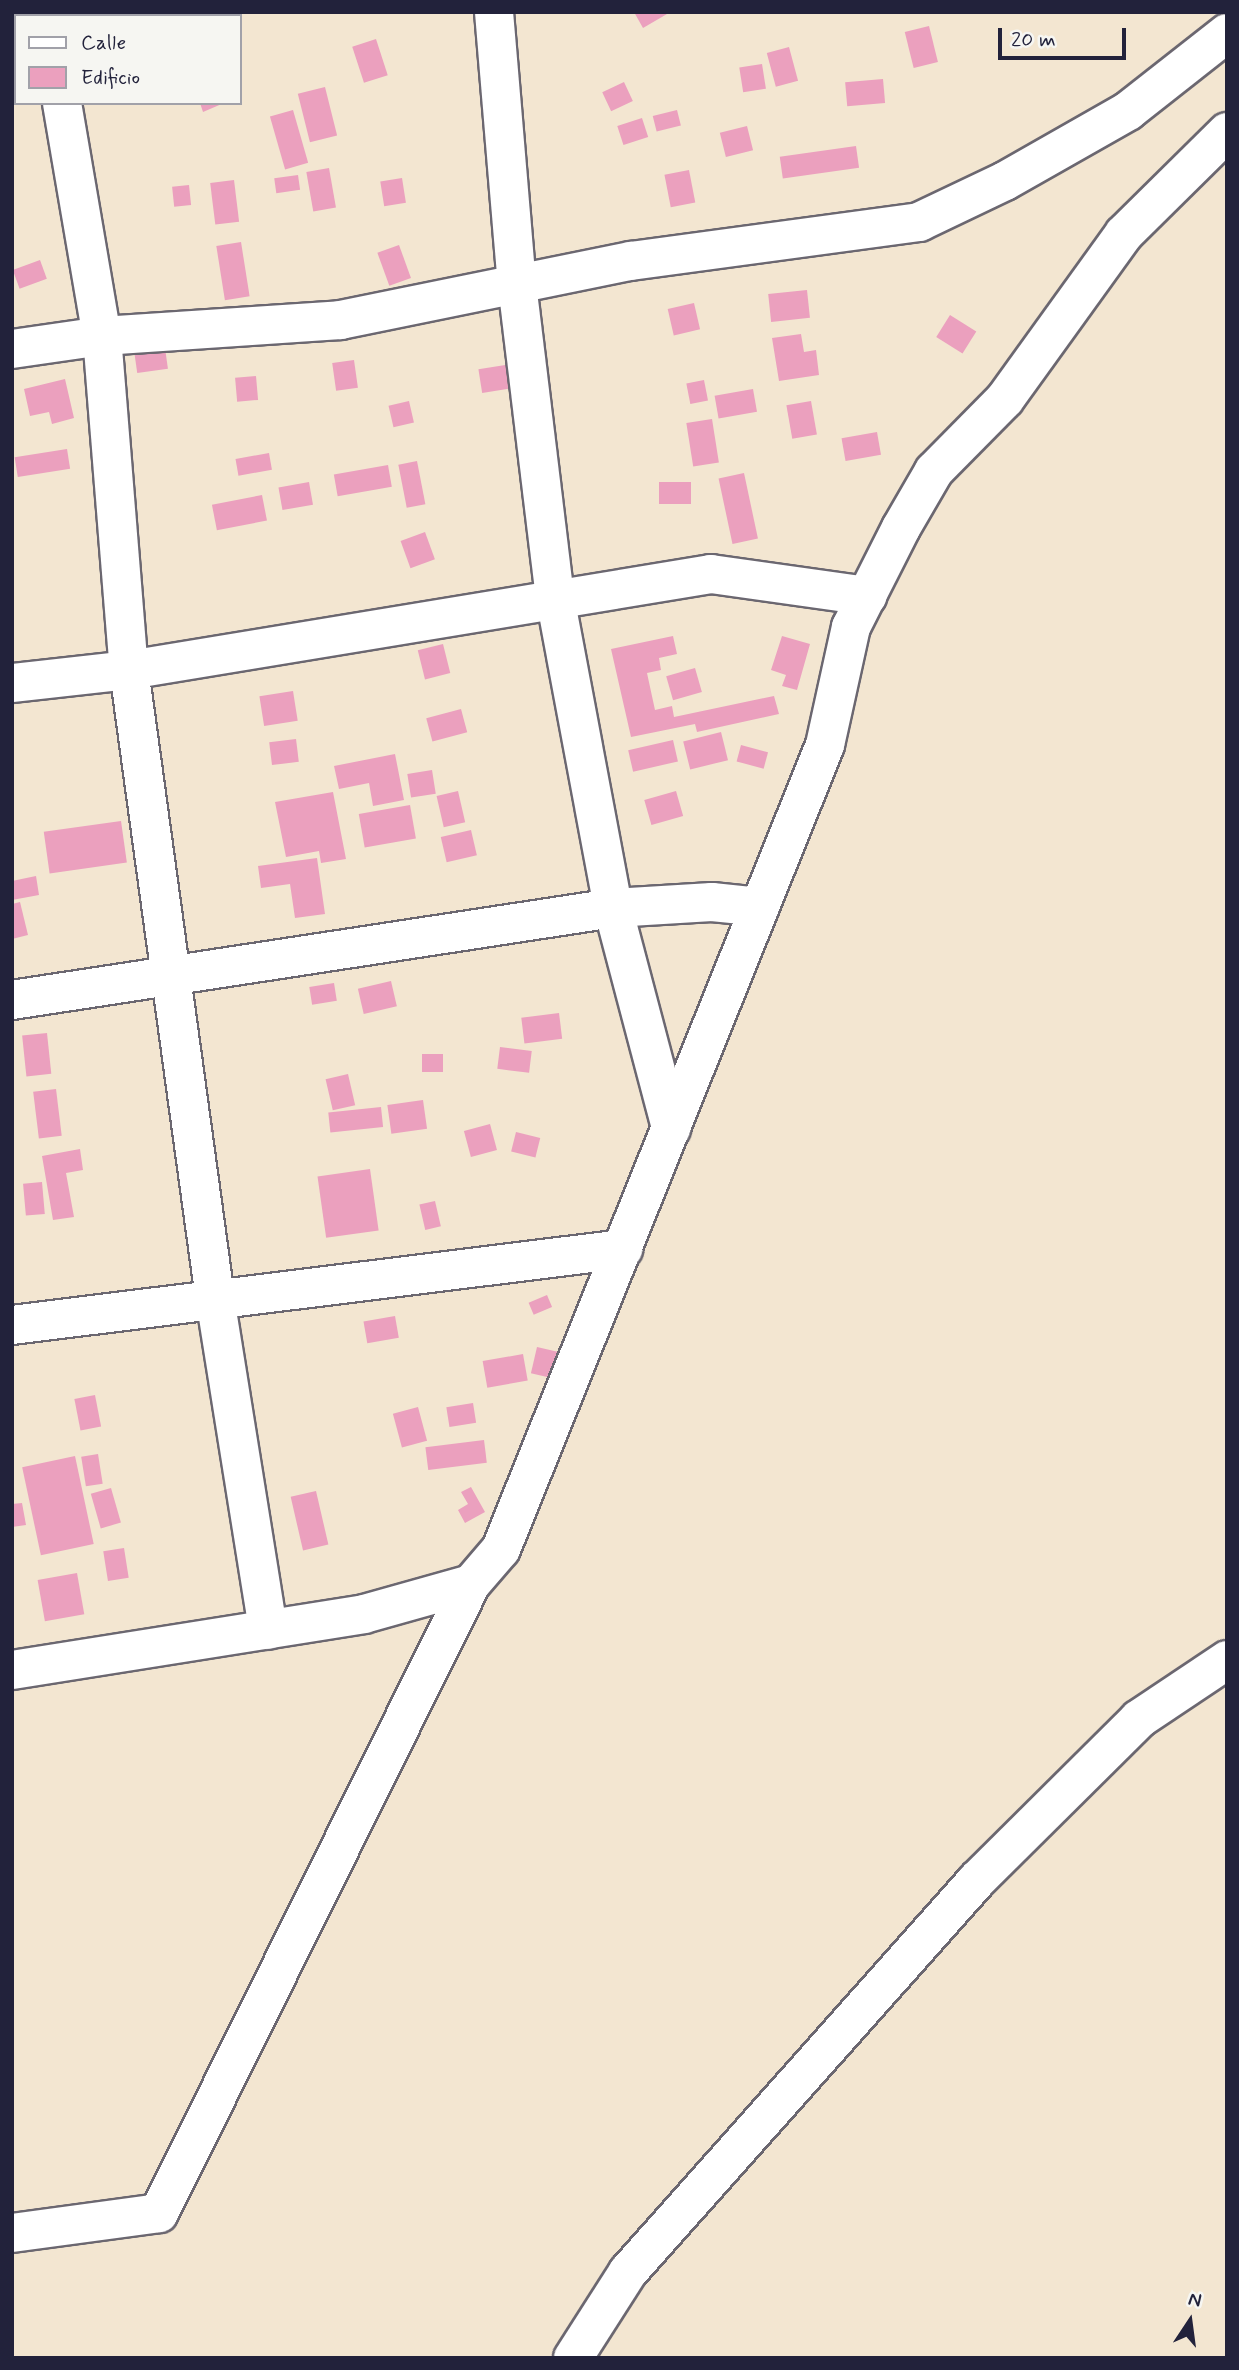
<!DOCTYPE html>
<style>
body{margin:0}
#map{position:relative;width:1239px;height:2370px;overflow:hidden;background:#f3e6d1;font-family:Mynerve,sans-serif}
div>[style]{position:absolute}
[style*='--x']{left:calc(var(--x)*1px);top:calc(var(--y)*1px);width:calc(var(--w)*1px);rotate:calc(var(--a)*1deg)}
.building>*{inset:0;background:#eba0be;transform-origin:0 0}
.roads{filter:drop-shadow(2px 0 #6b6770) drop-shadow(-2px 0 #6b6770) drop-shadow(0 2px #6b6770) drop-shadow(0 -2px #6b6770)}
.minor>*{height:38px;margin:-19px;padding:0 19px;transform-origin:19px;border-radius:19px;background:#fff}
span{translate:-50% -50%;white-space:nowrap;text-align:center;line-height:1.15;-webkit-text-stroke:5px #f6f6f2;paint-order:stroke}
.frame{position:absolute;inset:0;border:14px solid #22223b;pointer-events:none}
.legend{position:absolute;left:14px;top:14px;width:228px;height:91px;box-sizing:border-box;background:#f6f6f2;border:2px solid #a1a1a9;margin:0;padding:9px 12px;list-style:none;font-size:21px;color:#22223b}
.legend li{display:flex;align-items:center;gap:14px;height:35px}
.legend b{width:35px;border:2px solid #a1a1a9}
.north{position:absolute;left:1155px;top:2286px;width:70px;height:70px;-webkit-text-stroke:5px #f6f6f2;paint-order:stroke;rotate:13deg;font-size:19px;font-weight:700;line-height:28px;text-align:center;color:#22223b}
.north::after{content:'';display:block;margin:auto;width:24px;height:32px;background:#22223b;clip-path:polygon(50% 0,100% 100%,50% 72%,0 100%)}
.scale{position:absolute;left:998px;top:28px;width:128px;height:32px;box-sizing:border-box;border:4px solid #22223b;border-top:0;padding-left:9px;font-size:21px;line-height:24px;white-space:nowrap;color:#22223b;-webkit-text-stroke:5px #f6f6f2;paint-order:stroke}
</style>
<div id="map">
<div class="building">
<div style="clip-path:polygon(634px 12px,665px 12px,667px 14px,643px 28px)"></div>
<div style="left:929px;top:26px;width:37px;height:25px;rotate:76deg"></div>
<div style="left:376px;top:39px;width:38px;height:25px;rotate:72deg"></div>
<div style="left:789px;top:47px;width:35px;height:23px;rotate:75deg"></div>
<div style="left:762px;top:64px;width:25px;height:23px;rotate:81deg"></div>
<div style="left:883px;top:79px;width:24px;height:38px;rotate:85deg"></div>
<div style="left:624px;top:82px;width:21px;height:24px;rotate:65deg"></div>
<div style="left:325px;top:87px;width:50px;height:28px;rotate:76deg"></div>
<div style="clip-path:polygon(200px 103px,224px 103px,203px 112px)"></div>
<div style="left:293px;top:110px;width:55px;height:24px;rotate:74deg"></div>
<div style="left:677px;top:110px;width:16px;height:25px;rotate:76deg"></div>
<div style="left:642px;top:118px;width:20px;height:26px;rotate:72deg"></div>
<div style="left:747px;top:126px;width:25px;height:28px;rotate:76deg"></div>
<div style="left:856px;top:146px;width:22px;height:77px;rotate:82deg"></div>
<div style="left:329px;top:168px;width:40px;height:23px;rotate:80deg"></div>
<div style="left:689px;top:170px;width:33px;height:25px;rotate:79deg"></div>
<div style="left:298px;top:175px;width:15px;height:24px;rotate:82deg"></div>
<div style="left:402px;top:178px;width:25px;height:22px;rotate:81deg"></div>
<div style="left:234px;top:180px;width:42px;height:24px;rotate:83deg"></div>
<div style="left:189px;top:185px;width:20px;height:17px;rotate:84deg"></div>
<div style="left:241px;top:242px;width:55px;height:25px;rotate:81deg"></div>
<div style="left:399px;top:245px;width:35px;height:23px;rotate:70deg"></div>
<div style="left:40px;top:260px;width:20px;height:29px;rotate:70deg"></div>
<div style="left:807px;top:290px;width:28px;height:39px;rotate:84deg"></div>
<div style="left:694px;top:303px;width:27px;height:27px;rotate:77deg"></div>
<div style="left:950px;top:315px;width:31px;height:26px;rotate:32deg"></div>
<div style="clip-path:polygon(801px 334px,804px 352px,816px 350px,819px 375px,779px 381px,772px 338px)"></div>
<div style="left:165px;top:348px;width:21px;height:31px;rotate:82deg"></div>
<div style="left:354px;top:360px;width:28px;height:22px;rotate:82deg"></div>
<div style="left:512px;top:364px;width:24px;height:34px;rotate:81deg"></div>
<div style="left:256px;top:376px;width:24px;height:21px;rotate:85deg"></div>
<div style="clip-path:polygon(65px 379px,74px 418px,52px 424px,49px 412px,30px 416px,24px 389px)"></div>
<div style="left:704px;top:380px;width:21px;height:18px;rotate:79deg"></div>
<div style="left:753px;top:389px;width:23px;height:39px;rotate:80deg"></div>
<div style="left:409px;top:401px;width:22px;height:21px;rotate:77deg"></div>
<div style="left:811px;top:401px;width:34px;height:25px;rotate:80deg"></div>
<div style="left:712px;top:419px;width:44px;height:26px;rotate:81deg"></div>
<div style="left:877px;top:432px;width:23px;height:36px;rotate:80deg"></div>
<div style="left:67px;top:449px;width:20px;height:53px;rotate:81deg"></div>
<div style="left:269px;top:453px;width:17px;height:34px;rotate:80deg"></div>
<div style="left:417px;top:461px;width:44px;height:19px;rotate:79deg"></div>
<div style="left:388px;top:465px;width:22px;height:55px;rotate:80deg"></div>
<div style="left:744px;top:473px;width:67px;height:26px;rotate:78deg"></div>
<div style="left:309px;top:482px;width:23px;height:31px;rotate:80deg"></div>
<div style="left:659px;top:482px;width:32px;height:22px"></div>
<div style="left:262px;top:495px;width:26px;height:51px;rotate:79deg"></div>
<div style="left:425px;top:532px;width:29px;height:26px;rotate:70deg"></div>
<div style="clip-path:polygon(673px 636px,677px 654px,659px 658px,661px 670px,647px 673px,655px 710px,672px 706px,674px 717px,774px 696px,779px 714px,697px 732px,695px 724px,631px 737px,611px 649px)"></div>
<div style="clip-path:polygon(782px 636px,810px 644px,797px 690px,782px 686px,786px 675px,771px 670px)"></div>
<div style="left:443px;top:644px;width:30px;height:26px;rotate:76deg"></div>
<div style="left:695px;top:668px;width:25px;height:30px;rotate:74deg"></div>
<div style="left:293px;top:691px;width:30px;height:34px;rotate:81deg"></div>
<div style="left:461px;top:709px;width:24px;height:36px;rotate:75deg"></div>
<div style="left:721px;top:732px;width:29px;height:39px;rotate:76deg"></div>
<div style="left:296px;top:739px;width:23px;height:27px;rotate:83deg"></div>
<div style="left:673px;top:740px;width:22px;height:46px;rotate:77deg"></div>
<div style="left:741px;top:745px;width:28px;height:17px;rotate:15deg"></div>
<div style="clip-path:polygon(395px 754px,404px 800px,373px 806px,369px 783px,339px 789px,334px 766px)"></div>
<div style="left:432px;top:770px;width:24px;height:25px;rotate:81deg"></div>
<div style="left:458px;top:791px;width:32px;height:22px;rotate:77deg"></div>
<div style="left:676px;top:791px;width:26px;height:33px;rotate:74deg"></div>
<div style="clip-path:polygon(333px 792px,346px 859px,321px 863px,319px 851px,286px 857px,275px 802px)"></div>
<div style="left:410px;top:805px;width:34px;height:52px;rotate:80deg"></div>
<div style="left:121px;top:821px;width:42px;height:78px;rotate:82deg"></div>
<div style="left:471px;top:830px;width:26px;height:31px;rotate:77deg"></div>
<div style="clip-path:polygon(317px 858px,325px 914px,295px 918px,290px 884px,261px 888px,258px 866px)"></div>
<div style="clip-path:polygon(36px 876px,39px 895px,12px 900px,12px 881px)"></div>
<div style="clip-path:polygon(20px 902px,28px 935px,12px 939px,12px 904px)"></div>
<div style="left:391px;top:981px;width:26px;height:34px;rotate:77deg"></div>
<div style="left:334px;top:983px;width:18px;height:25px;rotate:81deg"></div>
<div style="left:559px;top:1013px;width:26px;height:38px;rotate:83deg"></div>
<div style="left:47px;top:1033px;width:41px;height:25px;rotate:84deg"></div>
<div style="left:500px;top:1047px;width:32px;height:22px;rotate:7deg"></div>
<div style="left:422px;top:1054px;width:21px;height:18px"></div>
<div style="left:348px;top:1074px;width:32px;height:23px;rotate:77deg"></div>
<div style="left:56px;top:1089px;width:47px;height:23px;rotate:83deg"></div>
<div style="left:423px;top:1100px;width:29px;height:36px;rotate:82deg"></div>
<div style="left:381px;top:1107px;width:20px;height:53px;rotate:84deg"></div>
<div style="left:490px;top:1124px;width:27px;height:27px;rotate:75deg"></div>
<div style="left:516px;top:1132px;width:25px;height:20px;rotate:14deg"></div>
<div style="clip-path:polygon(80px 1149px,83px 1170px,66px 1173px,74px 1217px,53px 1220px,42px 1156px)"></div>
<div style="left:370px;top:1169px;width:62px;height:53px;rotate:82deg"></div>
<div style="left:42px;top:1182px;width:32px;height:19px;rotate:85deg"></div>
<div style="left:435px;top:1201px;width:26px;height:16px;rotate:77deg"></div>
<div style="left:547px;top:1295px;width:13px;height:20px;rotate:67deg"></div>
<div style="left:395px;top:1316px;width:22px;height:32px;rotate:80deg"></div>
<div style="left:537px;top:1347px;width:31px;height:27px;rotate:13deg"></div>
<div style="left:523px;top:1354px;width:27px;height:41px;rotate:80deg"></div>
<div style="left:95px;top:1395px;width:32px;height:21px;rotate:79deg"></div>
<div style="left:473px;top:1403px;width:20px;height:27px;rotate:81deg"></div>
<div style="left:418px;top:1407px;width:35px;height:26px;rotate:75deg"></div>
<div style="left:484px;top:1440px;width:23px;height:59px;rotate:83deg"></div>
<div style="left:98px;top:1454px;width:30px;height:17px;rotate:81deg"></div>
<div style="left:75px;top:1456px;width:90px;height:54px;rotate:78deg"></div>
<div style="clip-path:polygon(471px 1487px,485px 1512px,465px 1523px,458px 1510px,468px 1504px,461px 1492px)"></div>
<div style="left:111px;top:1488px;width:36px;height:21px;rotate:74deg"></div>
<div style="left:316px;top:1491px;width:55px;height:26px;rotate:77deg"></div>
<div style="clip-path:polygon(22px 1503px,26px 1525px,12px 1527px,12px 1504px)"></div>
<div style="left:124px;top:1548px;width:30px;height:21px;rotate:81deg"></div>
<div style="left:77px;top:1573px;width:42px;height:40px;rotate:80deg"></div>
</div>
<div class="roads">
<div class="minor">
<div style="--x:494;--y:12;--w:273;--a:85.2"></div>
<div style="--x:517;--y:284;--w:315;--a:83.1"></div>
<div style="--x:555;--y:597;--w:316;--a:79.4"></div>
<div style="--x:613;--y:908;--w:228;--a:75.2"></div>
<div style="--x:108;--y:16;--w:26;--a:-9"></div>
<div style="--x:12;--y:29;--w:4;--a:0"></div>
<div style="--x:62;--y:103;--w:236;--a:80.3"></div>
<div style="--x:102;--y:336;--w:335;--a:85.4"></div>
<div style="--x:129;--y:670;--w:634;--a:82.2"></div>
<div style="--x:215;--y:1298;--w:336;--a:80.9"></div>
<div style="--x:12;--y:349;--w:91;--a:-8.2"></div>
<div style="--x:102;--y:336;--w:239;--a:-3.8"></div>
<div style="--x:340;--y:320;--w:297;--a:-11.5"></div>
<div style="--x:631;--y:261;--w:291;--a:-7.7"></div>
<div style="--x:919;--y:222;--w:95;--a:-25.5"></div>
<div style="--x:1005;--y:181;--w:142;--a:-29.6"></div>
<div style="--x:1128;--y:111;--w:126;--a:-38.2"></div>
<div style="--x:12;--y:683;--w:118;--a:-6.3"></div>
<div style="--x:129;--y:670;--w:590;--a:-9.37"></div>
<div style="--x:711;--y:574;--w:158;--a:8"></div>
<div style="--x:12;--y:1000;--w:608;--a:-8.7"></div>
<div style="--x:613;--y:908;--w:99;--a:-3.5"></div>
<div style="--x:712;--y:902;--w:48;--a:5.9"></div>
<div style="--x:12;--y:1325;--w:616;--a:-7.09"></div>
<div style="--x:12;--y:1670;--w:356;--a:-9"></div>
<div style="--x:364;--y:1614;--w:111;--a:-15.7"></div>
<div style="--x:471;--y:1584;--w:46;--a:-49.4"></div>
<div style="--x:501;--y:1549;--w:867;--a:-68.05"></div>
<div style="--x:825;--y:745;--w:121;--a:-77.6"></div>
<div style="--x:851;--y:627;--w:111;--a:-63.2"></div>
<div style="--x:901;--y:528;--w:66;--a:-59.9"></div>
<div style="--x:934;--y:471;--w:101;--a:-45.4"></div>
<div style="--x:1005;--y:399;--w:203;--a:-54.2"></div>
<div style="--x:1124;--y:234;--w:145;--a:-44.7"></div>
<div style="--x:12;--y:2233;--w:148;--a:-7.7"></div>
<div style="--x:159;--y:2213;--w:702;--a:-63.62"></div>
<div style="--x:573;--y:2358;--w:102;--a:-57.4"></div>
<div style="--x:628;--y:2272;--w:525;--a:-48.32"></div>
<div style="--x:977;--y:1880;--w:228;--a:-44.8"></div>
<div style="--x:1139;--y:1719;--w:106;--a:-33.8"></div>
</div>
</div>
<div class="frame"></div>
<ul class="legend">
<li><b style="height:9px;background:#fff"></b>Calle</li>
<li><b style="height:19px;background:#eba0be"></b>Edificio</li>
</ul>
<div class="north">N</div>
<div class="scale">20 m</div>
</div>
